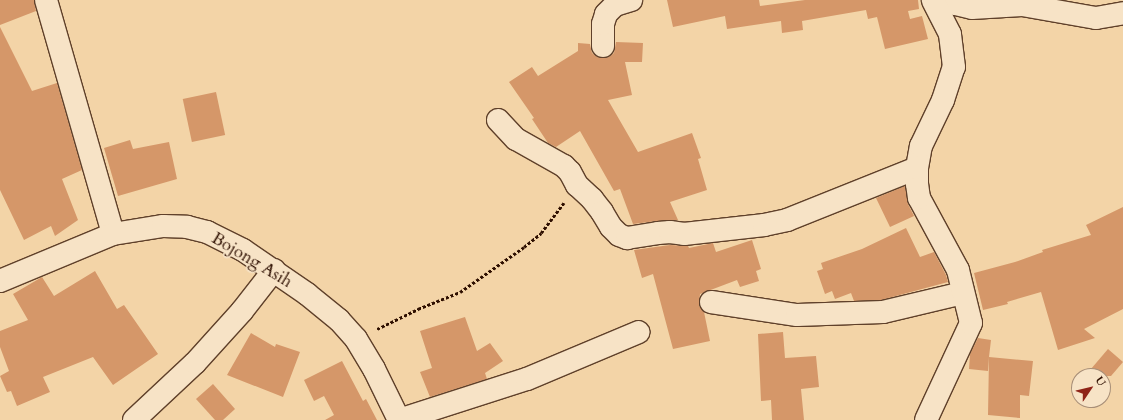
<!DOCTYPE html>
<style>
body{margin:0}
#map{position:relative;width:1123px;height:420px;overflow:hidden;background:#f3d4a7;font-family:Cardo,serif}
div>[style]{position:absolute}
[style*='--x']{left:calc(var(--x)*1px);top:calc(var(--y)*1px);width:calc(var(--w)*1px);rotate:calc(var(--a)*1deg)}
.building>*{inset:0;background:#d59769;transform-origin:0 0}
.path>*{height:2.5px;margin-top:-1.25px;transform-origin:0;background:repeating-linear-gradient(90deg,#2e0f00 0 3px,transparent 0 5px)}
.roads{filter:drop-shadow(1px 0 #5f402a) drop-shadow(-1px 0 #5f402a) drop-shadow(0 1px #5f402a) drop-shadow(0 -1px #5f402a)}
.minor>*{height:22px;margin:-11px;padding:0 11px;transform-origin:11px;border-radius:11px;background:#f7e3c6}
span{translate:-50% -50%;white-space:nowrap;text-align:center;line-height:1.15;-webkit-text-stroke:3.5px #f7e3c6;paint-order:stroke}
.street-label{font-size:17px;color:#2e0f00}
.north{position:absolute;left:1071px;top:368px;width:40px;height:40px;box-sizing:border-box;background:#f7e3c6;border:1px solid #a78e77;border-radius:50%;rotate:55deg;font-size:11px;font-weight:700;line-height:16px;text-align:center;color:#2e0f00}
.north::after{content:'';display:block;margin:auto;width:14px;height:18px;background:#8f2418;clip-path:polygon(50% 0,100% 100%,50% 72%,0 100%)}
</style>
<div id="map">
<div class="building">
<div style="clip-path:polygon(0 0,34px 0,36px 11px,0 25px)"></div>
<div style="clip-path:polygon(667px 0,759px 0,760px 6px,805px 0,918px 0,919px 9px,908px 11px,910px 19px,922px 16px,928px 39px,885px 49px,877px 17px,868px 19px,866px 10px,802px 21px,803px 30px,782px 33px,781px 21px,727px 29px,725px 16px,673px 27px)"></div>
<div style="clip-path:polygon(0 27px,32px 91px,57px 83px,82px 170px,62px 179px,78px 220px,55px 236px,51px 226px,24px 240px,0 190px)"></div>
<div style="clip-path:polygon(616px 42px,643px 43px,642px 62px,625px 62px,632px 95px,608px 100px,638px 152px,692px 133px,701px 158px,698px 159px,707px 190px,670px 202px,678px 220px,657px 221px,633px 224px,620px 189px,614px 191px,580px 131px,556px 147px,548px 143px,532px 119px,534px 118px,509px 82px,532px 67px,538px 76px,578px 51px,578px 43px,590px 44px,592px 53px,597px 57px,603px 58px,609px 57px,614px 53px)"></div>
<div style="left:216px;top:92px;width:44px;height:34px;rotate:78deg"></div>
<div style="clip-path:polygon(130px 140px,133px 149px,169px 142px,177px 179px,118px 196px,104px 148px)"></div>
<div style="clip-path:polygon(905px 186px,908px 204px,914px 216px,890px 227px,876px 198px)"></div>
<div style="clip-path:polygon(1123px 207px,1123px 309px,1084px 329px,1095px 338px,1058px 350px,1041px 292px,1007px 302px,1008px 304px,983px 310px,974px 273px,1015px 262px,1043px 252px,1042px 250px,1091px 235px,1086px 225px)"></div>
<div style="clip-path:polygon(906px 228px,920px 257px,934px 252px,946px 275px,948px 282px,881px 300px,854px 301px,851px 293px,835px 299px,832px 291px,825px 294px,817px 271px,823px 269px,821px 263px,862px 249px)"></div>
<div style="clip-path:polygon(752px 240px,761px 269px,756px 271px,759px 281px,740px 287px,737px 280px,700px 294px,699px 306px,704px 312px,710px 341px,673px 349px,653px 274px,642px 278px,634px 250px,670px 245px,688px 246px,689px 248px,713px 243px,716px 252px)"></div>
<div style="clip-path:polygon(95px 271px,117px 309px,124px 305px,158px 354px,113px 385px,93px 357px,43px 377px,50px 392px,17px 406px,11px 391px,7px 392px,0 376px,9px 371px,0 347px,0 331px,28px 320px,13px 294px,42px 277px,54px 296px)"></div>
<div style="clip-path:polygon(465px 317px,477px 351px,490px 343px,503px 361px,485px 373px,487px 379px,430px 397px,420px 372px,432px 368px,420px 331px)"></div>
<div style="clip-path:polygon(783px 332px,785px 358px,816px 356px,819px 387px,801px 389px,804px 420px,772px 420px,771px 400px,761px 401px,758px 334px)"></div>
<div style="clip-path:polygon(251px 333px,275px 347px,276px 344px,300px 352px,283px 397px,227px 375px)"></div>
<div style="clip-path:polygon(978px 338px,991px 340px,989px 357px,1033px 361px,1029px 396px,1020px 395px,1020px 418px,988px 415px,989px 357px,988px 371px,969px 369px,970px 354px)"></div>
<div style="clip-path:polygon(1108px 349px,1123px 362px,1111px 376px,1085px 376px)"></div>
<div style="clip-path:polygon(342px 361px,363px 401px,366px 399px,377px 420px,325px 420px,334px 415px,324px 396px,314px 401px,304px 380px)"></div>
<div style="clip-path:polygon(213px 384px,235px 409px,223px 420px,215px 420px,196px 399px)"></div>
</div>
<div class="path">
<div style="--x:377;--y:329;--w:46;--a:-26"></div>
<div style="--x:418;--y:309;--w:45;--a:-22"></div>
<div style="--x:460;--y:292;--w:78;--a:-35.1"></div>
<div style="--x:524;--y:247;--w:22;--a:-39"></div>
<div style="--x:541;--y:233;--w:38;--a:-53"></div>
</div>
<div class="roads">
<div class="minor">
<div style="--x:46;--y:0;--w:243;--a:74"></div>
<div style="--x:948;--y:0;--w:9;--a:27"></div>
<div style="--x:956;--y:4;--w:16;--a:14"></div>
<div style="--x:972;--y:8;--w:50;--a:-3.4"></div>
<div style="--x:1022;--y:5;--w:75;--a:10"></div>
<div style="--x:1096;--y:18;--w:27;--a:-10"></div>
<div style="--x:603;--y:46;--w:22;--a:-90"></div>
<div style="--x:603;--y:24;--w:10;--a:-73"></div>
<div style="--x:606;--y:14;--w:13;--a:-45"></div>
<div style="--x:615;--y:5;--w:17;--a:-17"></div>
<div style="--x:498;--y:120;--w:26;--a:47"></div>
<div style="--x:516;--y:139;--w:55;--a:29.4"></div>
<div style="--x:564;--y:166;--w:8;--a:45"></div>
<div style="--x:570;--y:172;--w:15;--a:62"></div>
<div style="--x:577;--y:185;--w:21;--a:43"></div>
<div style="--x:592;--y:199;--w:16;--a:52"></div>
<div style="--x:602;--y:212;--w:17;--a:59"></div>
<div style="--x:611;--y:227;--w:11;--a:45"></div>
<div style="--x:619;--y:235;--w:9;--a:21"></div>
<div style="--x:627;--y:238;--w:31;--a:-9"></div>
<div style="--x:658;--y:233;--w:12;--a:-5"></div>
<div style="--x:670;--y:232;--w:14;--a:8"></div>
<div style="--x:684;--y:234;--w:81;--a:-6.4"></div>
<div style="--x:764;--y:225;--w:24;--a:-12"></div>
<div style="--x:787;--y:220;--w:140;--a:-21.8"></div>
<div style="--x:0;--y:281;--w:122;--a:-22.6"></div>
<div style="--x:113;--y:234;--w:51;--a:-9.1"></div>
<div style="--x:163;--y:226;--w:24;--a:2"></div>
<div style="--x:187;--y:227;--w:21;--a:14"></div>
<div style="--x:207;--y:232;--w:40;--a:26.6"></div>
<div style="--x:243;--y:250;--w:78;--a:34.5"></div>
<div style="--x:307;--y:294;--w:41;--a:39.1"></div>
<div style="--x:339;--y:320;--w:25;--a:48"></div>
<div style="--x:356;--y:339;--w:35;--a:59"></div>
<div style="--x:374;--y:369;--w:57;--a:63.9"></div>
<div style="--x:399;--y:420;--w:134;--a:-17.8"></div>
<div style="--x:527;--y:379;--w:121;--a:-22.8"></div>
<div style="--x:711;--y:302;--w:87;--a:8.6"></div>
<div style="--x:797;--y:315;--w:86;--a:-2"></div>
<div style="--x:883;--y:312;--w:82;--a:-13.4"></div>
<div style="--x:134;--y:420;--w:83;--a:-43.1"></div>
<div style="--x:195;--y:363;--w:70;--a:-47.9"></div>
<div style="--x:242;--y:311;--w:52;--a:-52"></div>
<div style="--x:926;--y:420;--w:107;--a:-65.1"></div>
<div style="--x:971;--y:323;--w:55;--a:-103.8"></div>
<div style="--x:958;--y:270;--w:82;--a:-118.4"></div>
<div style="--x:919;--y:198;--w:14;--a:-98"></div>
<div style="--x:917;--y:184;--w:16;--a:-90"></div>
<div style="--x:917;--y:168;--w:22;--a:-80"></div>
<div style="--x:921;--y:146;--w:51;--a:-64.4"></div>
<div style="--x:943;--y:100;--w:35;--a:-72"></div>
<div style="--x:954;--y:67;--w:33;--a:-97"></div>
<div style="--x:950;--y:34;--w:38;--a:-117"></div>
</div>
</div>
<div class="street-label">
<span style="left:252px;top:260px;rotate:31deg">Bojong Asih</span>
</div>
<div class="north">U</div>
</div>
